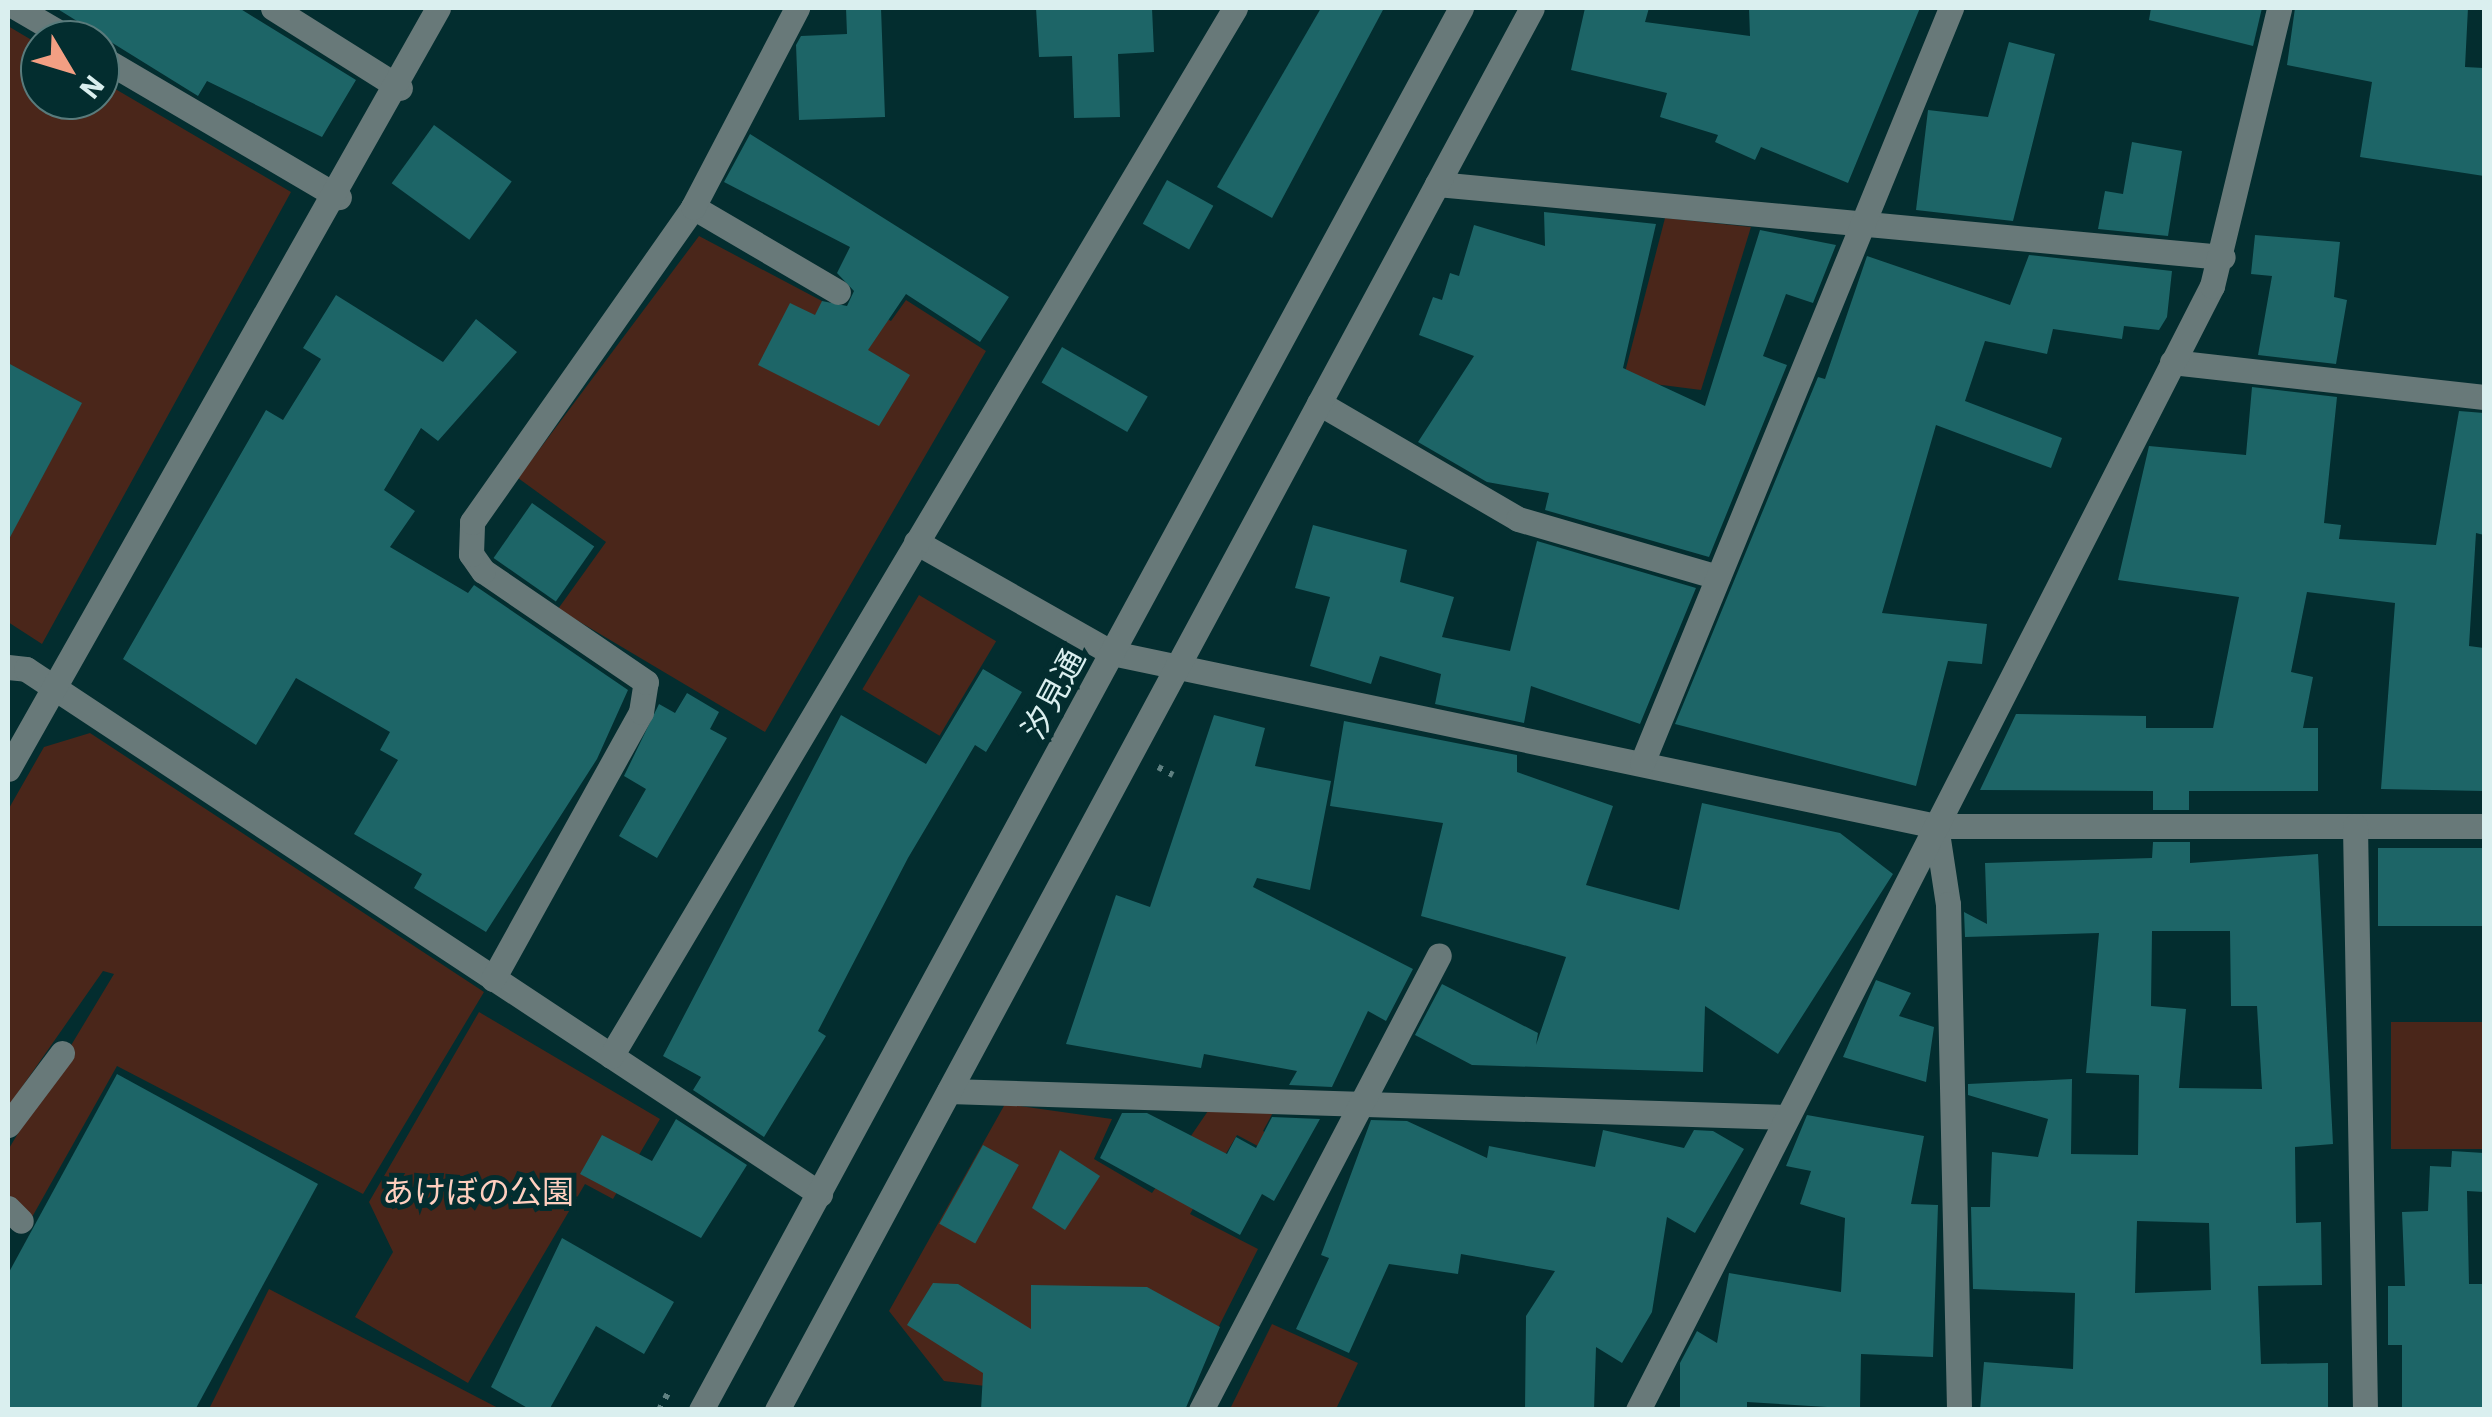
<!DOCTYPE html>
<meta charset="utf-8">
<style>
body{margin:0}
#map{position:relative;width:2492px;height:1417px;overflow:hidden;background:#032d2f;font-family:"IBM Plex Sans","Noto Sans JP",sans-serif}
div>[style]{position:absolute}
[style*='--x']{left:calc(var(--x)*1px);top:calc(var(--y)*1px);width:calc(var(--w)*1px);rotate:calc(var(--a)*1deg)}
.green>*{inset:0;background:#4a261a;transform-origin:0 0}
.building>*{inset:0;background:#1d6567;transform-origin:0 0}
.path>*{height:6px;margin-top:-3px;transform-origin:0;background:repeating-linear-gradient(90deg,#5f8081 0 5px,transparent 0 13px)}
.minor>*{height:25px;margin:-12.5px;padding:0 12.5px;transform-origin:12.5px;border-radius:12.5px;background:#687979}
span{translate:-50% -50%;white-space:nowrap;text-align:center;line-height:1.15;-webkit-text-stroke:10px #032d2f;paint-order:stroke}
.street-label{font-size:32px;color:#daefef}
.park-label{font-size:32px;color:#ffcfbf}
.frame{position:absolute;inset:0;border:10px solid #daefef;pointer-events:none}
.north{position:absolute;left:20px;top:20px;width:100px;height:100px;box-sizing:border-box;background:#032d2f;border:2px solid #597b7c;border-radius:50%;rotate:128deg;font-size:28px;font-weight:700;line-height:40px;text-align:center;color:#daefef}
.north::after{content:'';display:block;margin:auto;width:35px;height:45px;background:#f39f83;clip-path:polygon(50% 0,100% 100%,50% 72%,0 100%)}
</style>
<div id="map">
<div class="green">
<div style="clip-path:polygon(8px 26px,40px 45px,40px 100px,100px 100px,100px 80px,291px 192px,42px 644px,8px 622px)"></div>
<div style="clip-path:polygon(1665px 218px,1751px 227px,1701px 390px,1623px 380px)"></div>
<div style="clip-path:polygon(699px 236px,854px 318px,864px 306px,891px 321px,906px 300px,986px 351px,765px 732px,558px 609px,606px 542px,518px 478px)"></div>
<div style="left:919px;top:595px;width:90px;height:110px;rotate:31deg"></div>
<div style="clip-path:polygon(90px 733px,484px 992px,363px 1194px,117px 1066px,31px 1219px,8px 1194px,8px 1150px,114px 974px,103px 971px,8px 1107px,8px 810px,44px 747px)"></div>
<div style="clip-path:polygon(479px 1012px,660px 1119px,613px 1199px,585px 1184px,468px 1383px,355px 1317px,393px 1252px,369px 1202px)"></div>
<div style="left:2484px;top:1022px;width:127px;height:93px;rotate:90deg"></div>
<div style="clip-path:polygon(1005px 1104px,1112px 1119px,1094px 1159px,1152px 1193px,1210px 1108px,1276px 1107px,1263px 1131px,1278px 1140px,1271px 1153px,1237px 1135px,1190px 1214px,1258px 1249px,1177px 1409px,944px 1381px,889px 1311px)"></div>
<div style="clip-path:polygon(269px 1289px,500px 1409px,209px 1409px)"></div>
<div style="clip-path:polygon(1272px 1324px,1358px 1363px,1336px 1409px,1230px 1409px)"></div>
</div>
<div class="building">
<div style="clip-path:polygon(56px 8px,239px 8px,356px 80px,322px 137px,207px 81px,198px 96px)"></div>
<div style="clip-path:polygon(846px 8px,881px 8px,885px 117px,799px 120px,796px 45px,801px 36px,847px 34px)"></div>
<div style="clip-path:polygon(1036px 8px,1152px 8px,1154px 52px,1118px 54px,1120px 117px,1074px 118px,1072px 56px,1039px 57px)"></div>
<div style="clip-path:polygon(1321px 8px,1384px 8px,1272px 218px,1217px 187px)"></div>
<div style="clip-path:polygon(1585px 8px,1649px 8px,1645px 22px,1750px 36px,1749px 8px,1920px 8px,1848px 183px,1761px 147px,1755px 160px,1715px 142px,1718px 135px,1660px 117px,1667px 93px,1571px 70px)"></div>
<div style="clip-path:polygon(2151px 8px,2262px 8px,2253px 46px,2149px 20px)"></div>
<div style="clip-path:polygon(2295px 8px,2468px 8px,2465px 67px,2484px 68px,2484px 176px,2360px 157px,2372px 82px,2287px 65px)"></div>
<div style="clip-path:polygon(2009px 42px,2055px 54px,2013px 221px,1916px 210px,1928px 110px,1988px 117px)"></div>
<div style="left:434px;top:125px;width:96px;height:72px;rotate:36deg"></div>
<div style="clip-path:polygon(750px 134px,1009px 297px,980px 342px,906px 294px,868px 350px,910px 375px,879px 426px,758px 365px,790px 303px,815px 315px,822px 301px,847px 306px,854px 291px,837px 273px,850px 247px,724px 182px)"></div>
<div style="clip-path:polygon(2132px 142px,2182px 151px,2168px 236px,2098px 229px,2105px 191px,2123px 194px)"></div>
<div style="left:1167px;top:180px;width:53px;height:50px;rotate:29deg"></div>
<div style="clip-path:polygon(1544px 212px,1656px 224px,1623px 368px,1705px 406px,1760px 230px,1836px 245px,1813px 303px,1786px 294px,1763px 356px,1787px 365px,1709px 557px,1545px 510px,1549px 493px,1487px 482px,1418px 442px,1474px 356px,1419px 335px,1433px 297px,1442px 300px,1450px 273px,1459px 276px,1474px 225px,1545px 246px)"></div>
<div style="clip-path:polygon(2255px 235px,2340px 242px,2334px 297px,2347px 300px,2336px 364px,2258px 355px,2272px 276px,2251px 274px)"></div>
<div style="clip-path:polygon(2029px 255px,2172px 271px,2167px 317px,2159px 330px,2124px 326px,2122px 339px,2053px 329px,2047px 354px,1985px 341px,1965px 401px,2062px 438px,2051px 468px,1936px 425px,1882px 613px,1987px 624px,1982px 664px,1948px 661px,1916px 786px,1675px 724px,1818px 377px,1825px 379px,1867px 256px,2010px 305px)"></div>
<div style="clip-path:polygon(336px 295px,443px 362px,476px 319px,517px 352px,438px 441px,421px 428px,384px 490px,415px 511px,390px 547px,468px 593px,474px 585px,628px 690px,597px 759px,486px 932px,414px 888px,422px 874px,354px 834px,398px 760px,380px 750px,390px 732px,296px 678px,256px 745px,123px 659px,266px 410px,283px 420px,321px 359px,303px 348px)"></div>
<div style="left:1062px;top:347px;width:99px;height:41px;rotate:30deg"></div>
<div style="clip-path:polygon(8px 363px,82px 403px,8px 541px)"></div>
<div style="clip-path:polygon(2252px 387px,2337px 397px,2324px 523px,2341px 525px,2339px 539px,2436px 545px,2459px 411px,2484px 413px,2484px 535px,2476px 533px,2469px 646px,2484px 648px,2484px 791px,2381px 789px,2395px 603px,2307px 592px,2291px 672px,2313px 677px,2303px 728px,2318px 728px,2318px 791px,2189px 791px,2189px 810px,2153px 810px,2153px 791px,1980px 790px,2016px 714px,2146px 716px,2146px 728px,2213px 728px,2239px 597px,2118px 580px,2149px 446px,2246px 455px)"></div>
<div style="left:532px;top:503px;width:76px;height:67px;rotate:35deg"></div>
<div style="clip-path:polygon(1313px 525px,1407px 550px,1400px 582px,1454px 597px,1442px 637px,1510px 651px,1537px 541px,1696px 588px,1640px 724px,1531px 686px,1524px 723px,1435px 704px,1441px 674px,1380px 656px,1371px 684px,1310px 666px,1330px 597px,1295px 588px)"></div>
<div style="clip-path:polygon(983px 669px,1022px 692px,986px 752px,975px 745px,908px 858px,818px 1031px,826px 1036px,764px 1137px,693px 1090px,701px 1077px,663px 1056px,841px 715px,926px 764px)"></div>
<div style="clip-path:polygon(687px 693px,719px 712px,710px 729px,727px 738px,657px 858px,619px 836px,646px 789px,624px 776px,659px 704px,675px 713px)"></div>
<div style="clip-path:polygon(1214px 715px,1265px 728px,1255px 766px,1331px 781px,1310px 890px,1257px 878px,1253px 887px,1413px 969px,1386px 1021px,1368px 1011px,1332px 1087px,1289px 1085px,1297px 1071px,1204px 1054px,1201px 1068px,1066px 1044px,1116px 895px,1150px 907px)"></div>
<div style="clip-path:polygon(1344px 721px,1517px 755px,1517px 772px,1613px 806px,1586px 885px,1679px 910px,1702px 803px,1840px 833px,1893px 874px,1778px 1054px,1705px 1006px,1703px 1072px,1472px 1065px,1415px 1035px,1442px 984px,1538px 1033px,1536px 1045px,1566px 957px,1421px 916px,1443px 823px,1330px 806px)"></div>
<div style="clip-path:polygon(evenodd,2153px 842px,2190px 842px,2190px 863px,2318px 854px,2333px 1144px,2295px 1147px,2296px 1223px,2321px 1222px,2322px 1285px,2258px 1286px,2261px 1364px,2328px 1363px,2328px 1410px,1980px 1410px,1984px 1362px,2073px 1369px,2075px 1293px,1973px 1289px,1971px 1207px,1990px 1207px,1992px 1152px,2038px 1157px,2048px 1119px,1968px 1095px,1968px 1084px,2072px 1079px,2071px 1154px,2138px 1155px,2139px 1075px,2086px 1073px,2099px 933px,1965px 937px,1964px 912px,1987px 924px,1985px 863px,2152px 858px,2153px 842px,2152px 931px,2230px 931px,2231px 1006px,2257px 1006px,2262px 1089px,2179px 1088px,2186px 1009px,2151px 1006px,2152px 931px,2153px 842px,2137px 1221px,2209px 1223px,2211px 1290px,2135px 1293px,2137px 1221px)"></div>
<div style="left:2484px;top:848px;width:78px;height:106px;rotate:90deg"></div>
<div style="clip-path:polygon(1876px 980px,1911px 993px,1899px 1016px,1934px 1027px,1926px 1082px,1843px 1057px)"></div>
<div style="clip-path:polygon(117px 1074px,318px 1184px,195px 1410px,8px 1410px,8px 1274px)"></div>
<div style="clip-path:polygon(1122px 1113px,1147px 1113px,1227px 1154px,1236px 1137px,1256px 1148px,1272px 1117px,1320px 1119px,1274px 1201px,1262px 1194px,1240px 1235px,1100px 1158px)"></div>
<div style="clip-path:polygon(1807px 1115px,1924px 1136px,1911px 1204px,1938px 1205px,1933px 1357px,1861px 1354px,1860px 1409px,1747px 1402px,1747px 1410px,1680px 1410px,1680px 1363px,1697px 1331px,1717px 1343px,1729px 1273px,1841px 1292px,1845px 1218px,1800px 1204px,1811px 1171px,1786px 1166px)"></div>
<div style="clip-path:polygon(676px 1119px,747px 1165px,701px 1238px,580px 1174px,602px 1135px,652px 1161px)"></div>
<div style="clip-path:polygon(1371px 1120px,1407px 1121px,1487px 1158px,1489px 1146px,1595px 1167px,1603px 1130px,1684px 1148px,1694px 1130px,1713px 1131px,1744px 1149px,1695px 1233px,1667px 1217px,1652px 1312px,1622px 1363px,1596px 1347px,1594px 1410px,1525px 1410px,1526px 1316px,1555px 1271px,1461px 1254px,1458px 1274px,1389px 1264px,1349px 1353px,1296px 1329px,1329px 1258px,1321px 1255px)"></div>
<div style="left:983px;top:1145px;width:41px;height:90px;rotate:29deg"></div>
<div style="clip-path:polygon(1060px 1150px,1100px 1176px,1065px 1230px,1032px 1208px)"></div>
<div style="clip-path:polygon(2452px 1151px,2484px 1153px,2484px 1192px,2467px 1191px,2469px 1284px,2484px 1284px,2484px 1410px,2402px 1410px,2402px 1345px,2388px 1345px,2388px 1286px,2405px 1286px,2402px 1212px,2428px 1211px,2430px 1166px,2451px 1167px)"></div>
<div style="clip-path:polygon(562px 1238px,674px 1302px,644px 1354px,596px 1326px,549px 1410px,531px 1410px,491px 1387px)"></div>
<div style="clip-path:polygon(933px 1283px,958px 1284px,1031px 1329px,1031px 1285px,1147px 1287px,1220px 1327px,1185px 1410px,981px 1410px,983px 1373px,907px 1325px)"></div>
</div>
<div class="path">
<div style="--x:1158;--y:767;--w:17;--a:28"></div>
<div style="--x:659;--y:1410;--w:19;--a:-62"></div>
</div>
<div class="minor">
<div style="--x:17;--y:8;--w:64;--a:30.2"></div>
<div style="--x:273;--y:8;--w:150;--a:32.2"></div>
<div style="--x:100;--y:57;--w:277;--a:30.4"></div>
<div style="--x:1437;--y:184;--w:789;--a:5.31"></div>
<div style="--x:693;--y:207;--w:168;--a:30.4"></div>
<div style="--x:2172;--y:362;--w:314;--a:6.4"></div>
<div style="--x:1319;--y:403;--w:230;--a:30.2"></div>
<div style="--x:1518;--y:519;--w:208;--a:16.2"></div>
<div style="--x:916;--y:542;--w:225;--a:29.5"></div>
<div style="--x:1112;--y:653;--w:842;--a:11.86"></div>
<div style="--x:1936;--y:826;--w:548;--a:0"></div>
<div style="--x:8;--y:667;--w:18;--a:6"></div>
<div style="--x:26;--y:669;--w:952;--a:33.47"></div>
<div style="--x:1642;--y:763;--w:816;--a:-67.74"></div>
<div style="--x:8;--y:769;--w:874;--a:-60.53"></div>
<div style="--x:1936;--y:826;--w:79;--a:81.3"></div>
<div style="--x:1948;--y:904;--w:506;--a:88.75"></div>
<div style="--x:2355;--y:826;--w:584;--a:89.02"></div>
<div style="--x:493;--y:979;--w:305;--a:-61"></div>
<div style="--x:641;--y:712;--w:30;--a:-81"></div>
<div style="--x:646;--y:682;--w:197;--a:-145.7"></div>
<div style="--x:483;--y:571;--w:21;--a:-125"></div>
<div style="--x:471;--y:554;--w:32;--a:-88"></div>
<div style="--x:472;--y:522;--w:385;--a:-54.9"></div>
<div style="--x:693;--y:207;--w:225;--a:-62.4"></div>
<div style="--x:611;--y:1056;--w:1220;--a:-59.23"></div>
<div style="--x:949;--y:1091;--w:838;--a:1.78"></div>
<div style="--x:8;--y:1125;--w:90;--a:-53.1"></div>
<div style="--x:8;--y:1208;--w:18;--a:45"></div>
<div style="--x:701;--y:1410;--w:1595;--a:-61.54"></div>
<div style="--x:777;--y:1410;--w:1592;--a:-61.7"></div>
<div style="--x:1201;--y:1410;--w:513;--a:-62.39"></div>
<div style="--x:1638;--y:1410;--w:1262;--a:-62.95"></div>
<div style="--x:2212;--y:286;--w:286;--a:-76.4"></div>
</div>
<div class="street-label">
<span style="left:1053px;top:694px;rotate:-62deg">汐見通</span>
</div>
<div class="park-label">
<span style="left:478px;top:1191px">あけぼの公園</span>
</div>
<div class="frame"></div>
<div class="north">N</div>
</div>
